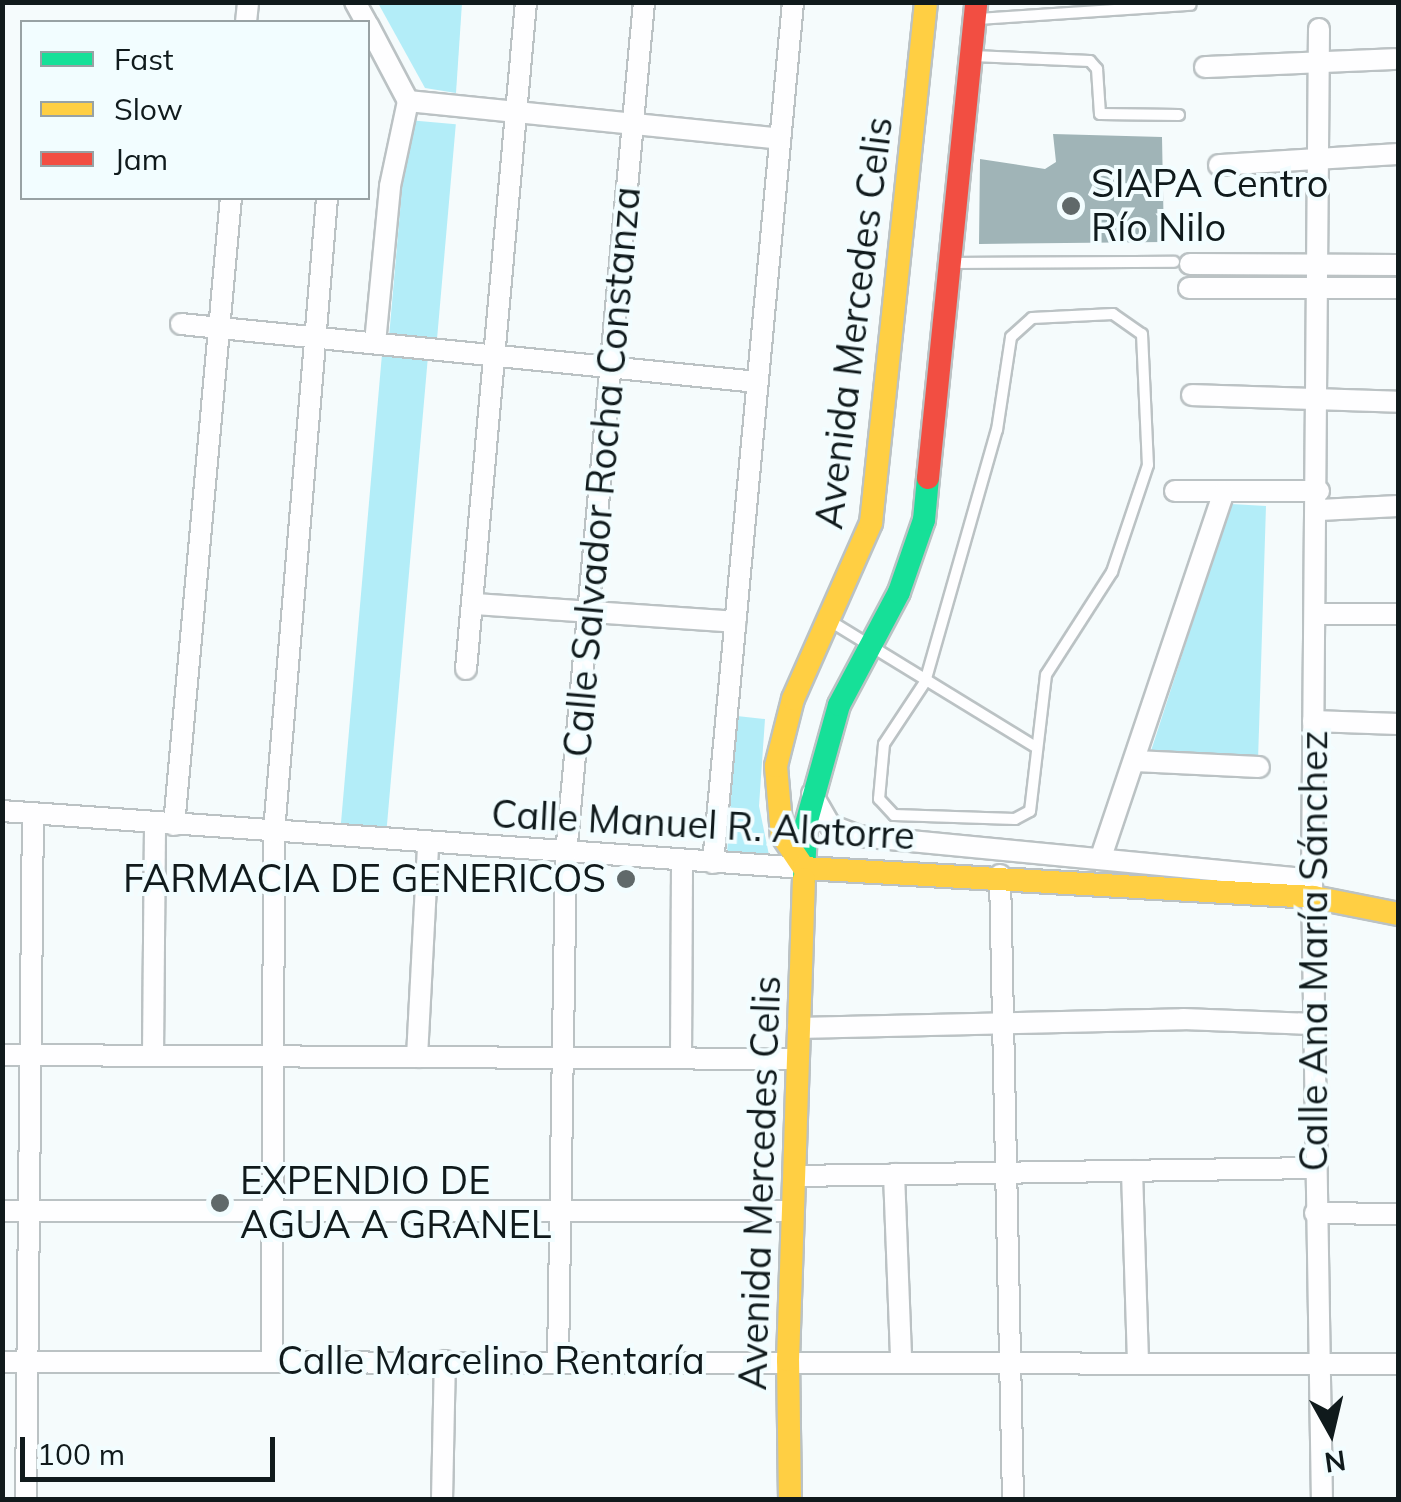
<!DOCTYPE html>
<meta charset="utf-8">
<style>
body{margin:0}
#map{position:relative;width:1401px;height:1502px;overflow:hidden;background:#f5fbfc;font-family:Mulish,sans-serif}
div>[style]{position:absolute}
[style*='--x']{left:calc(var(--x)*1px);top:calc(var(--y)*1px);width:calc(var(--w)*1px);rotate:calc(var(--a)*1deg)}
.green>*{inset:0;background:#b3edf8;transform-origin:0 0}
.building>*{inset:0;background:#a0b4b7}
.roads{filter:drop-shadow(2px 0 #bbc2c4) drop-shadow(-2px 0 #bbc2c4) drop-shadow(0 2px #bbc2c4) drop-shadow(0 -2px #bbc2c4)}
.lane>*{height:10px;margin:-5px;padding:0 5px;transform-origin:5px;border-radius:5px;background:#fefeff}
.street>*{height:20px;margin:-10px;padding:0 10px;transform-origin:10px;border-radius:10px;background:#fefeff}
.fast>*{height:22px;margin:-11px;padding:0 11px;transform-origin:11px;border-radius:11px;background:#16e098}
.slow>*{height:22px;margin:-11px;padding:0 11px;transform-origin:11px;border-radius:11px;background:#ffcf43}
.jam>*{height:22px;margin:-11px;padding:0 11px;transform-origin:11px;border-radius:11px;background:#f24e42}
.dots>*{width:28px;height:28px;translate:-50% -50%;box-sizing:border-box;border:5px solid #f2fdff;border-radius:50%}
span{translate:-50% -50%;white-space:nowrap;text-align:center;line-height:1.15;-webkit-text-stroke:8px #f2fdff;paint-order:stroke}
.poi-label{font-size:38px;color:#101a1c}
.left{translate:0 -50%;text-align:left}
.right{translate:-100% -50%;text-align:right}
.street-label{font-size:38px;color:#101a1c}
.frame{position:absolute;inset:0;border:5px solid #101a1c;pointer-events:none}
.legend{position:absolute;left:20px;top:20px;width:350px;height:180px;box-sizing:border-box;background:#f2fdff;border:2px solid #98a2a4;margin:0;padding:12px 18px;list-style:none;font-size:30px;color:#101a1c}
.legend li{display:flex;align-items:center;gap:20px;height:50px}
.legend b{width:50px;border:2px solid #98a2a4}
.north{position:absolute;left:1281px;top:1382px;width:100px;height:100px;-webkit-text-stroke:8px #f2fdff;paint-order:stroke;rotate:172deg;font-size:28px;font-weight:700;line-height:40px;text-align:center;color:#101a1c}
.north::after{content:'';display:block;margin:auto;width:35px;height:45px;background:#101a1c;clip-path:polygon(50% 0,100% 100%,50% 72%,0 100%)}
.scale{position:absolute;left:20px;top:1437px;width:255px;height:45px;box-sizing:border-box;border:5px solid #101a1c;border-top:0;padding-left:12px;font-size:30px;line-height:35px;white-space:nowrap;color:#101a1c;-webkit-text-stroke:8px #f2fdff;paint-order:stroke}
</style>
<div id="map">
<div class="green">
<div style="clip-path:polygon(378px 3px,462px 3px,456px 93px,425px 88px)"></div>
<div style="left:408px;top:120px;width:48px;height:216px;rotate:5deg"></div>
<div style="left:382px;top:354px;width:46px;height:473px;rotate:5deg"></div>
<div style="clip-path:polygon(1231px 504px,1266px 506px,1258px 761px,1150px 754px)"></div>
<div style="clip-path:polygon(737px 716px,765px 719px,759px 806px,769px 855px,727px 853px)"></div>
</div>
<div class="building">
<div style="clip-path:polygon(1053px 134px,1162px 137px,1164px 242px,979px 244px,980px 159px,1045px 169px,1056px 162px)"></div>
</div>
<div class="roads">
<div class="lane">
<div style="--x:978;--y:19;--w:213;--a:-3.8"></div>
<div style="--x:973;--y:56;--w:117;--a:2.4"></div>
<div style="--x:1090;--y:61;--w:11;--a:49"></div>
<div style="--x:1097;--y:69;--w:45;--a:86.2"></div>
<div style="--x:1100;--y:114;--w:79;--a:0.7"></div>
<div style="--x:953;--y:263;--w:221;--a:-0.3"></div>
<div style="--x:1113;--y:314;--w:35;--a:35"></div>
<div style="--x:1142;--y:334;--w:131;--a:87.4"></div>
<div style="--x:1148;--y:465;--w:113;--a:108.6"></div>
<div style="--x:1112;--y:572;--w:122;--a:122.7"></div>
<div style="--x:1046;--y:675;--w:137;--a:96.7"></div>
<div style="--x:1030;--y:811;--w:17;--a:152"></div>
<div style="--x:1015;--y:819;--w:121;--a:-178.1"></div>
<div style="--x:894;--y:815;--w:22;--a:-133"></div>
<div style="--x:879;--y:799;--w:55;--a:-84.8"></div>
<div style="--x:884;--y:744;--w:74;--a:-56.5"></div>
<div style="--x:925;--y:682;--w:262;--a:-74.1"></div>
<div style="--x:997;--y:430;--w:94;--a:-81.4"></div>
<div style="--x:1011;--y:337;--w:28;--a:-42"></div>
<div style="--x:1032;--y:318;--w:81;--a:-2.8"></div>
<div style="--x:830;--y:621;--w:239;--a:31.5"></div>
</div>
<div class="street">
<div style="--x:355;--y:2;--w:23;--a:61"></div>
<div style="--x:246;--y:22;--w:20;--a:-84"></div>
<div style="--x:368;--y:25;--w:86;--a:62.2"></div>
<div style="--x:1319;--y:29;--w:851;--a:90.47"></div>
<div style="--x:1312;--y:880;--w:620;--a:89.08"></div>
<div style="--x:1205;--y:67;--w:190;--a:-2.4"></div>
<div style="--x:408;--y:101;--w:374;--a:5.8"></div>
<div style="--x:1219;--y:165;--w:179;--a:-3.5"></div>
<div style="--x:1190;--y:264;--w:208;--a:0.3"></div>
<div style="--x:1189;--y:288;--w:209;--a:0"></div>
<div style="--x:181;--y:324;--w:579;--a:5.75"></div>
<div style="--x:375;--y:343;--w:158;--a:-84.5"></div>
<div style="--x:390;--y:186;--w:87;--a:-78"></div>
<div style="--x:1192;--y:395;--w:206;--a:1.9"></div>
<div style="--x:1175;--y:491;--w:144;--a:0"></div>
<div style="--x:1320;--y:510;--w:78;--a:-2.9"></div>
<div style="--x:474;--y:604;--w:262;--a:3.9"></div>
<div style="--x:1318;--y:614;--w:80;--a:0"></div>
<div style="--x:466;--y:669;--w:670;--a:-84.86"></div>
<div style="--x:1313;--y:721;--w:85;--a:2"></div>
<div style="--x:1135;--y:761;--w:124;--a:2.8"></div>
<div style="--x:812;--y:794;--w:36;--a:60"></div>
<div style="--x:830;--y:825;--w:30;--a:21"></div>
<div style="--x:858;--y:836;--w:456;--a:5.5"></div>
<div style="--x:2;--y:811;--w:804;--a:4.07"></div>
<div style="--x:174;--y:825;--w:630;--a:-84.81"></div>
<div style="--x:1101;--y:857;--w:385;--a:-71.4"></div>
<div style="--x:713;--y:863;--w:865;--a:-84.69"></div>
<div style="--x:1000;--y:875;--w:625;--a:88.81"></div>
<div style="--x:798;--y:1028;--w:385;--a:-1.3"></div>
<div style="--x:1183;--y:1019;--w:131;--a:2.2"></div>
<div style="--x:2;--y:1055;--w:795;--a:0.29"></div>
<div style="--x:153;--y:1056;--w:233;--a:-89.5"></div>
<div style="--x:417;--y:1057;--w:213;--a:-87"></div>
<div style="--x:681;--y:1058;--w:195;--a:-89.7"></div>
<div style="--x:1132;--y:1171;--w:191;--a:88.2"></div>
<div style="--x:894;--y:1174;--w:186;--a:87.8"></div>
<div style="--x:794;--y:1176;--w:521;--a:-0.88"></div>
<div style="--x:2;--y:1211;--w:791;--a:0"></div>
<div style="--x:1315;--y:1213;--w:83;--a:0.7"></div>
<div style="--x:272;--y:1361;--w:529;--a:-89.78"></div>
<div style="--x:274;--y:832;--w:636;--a:-85.22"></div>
<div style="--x:558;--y:1361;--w:507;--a:-89.1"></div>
<div style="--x:566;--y:854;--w:856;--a:-84.77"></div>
<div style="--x:2;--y:1362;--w:1396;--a:0.08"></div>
<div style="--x:26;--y:1500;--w:687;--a:-89.42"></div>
<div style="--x:442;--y:1500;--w:139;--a:-88.8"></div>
</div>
<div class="fast">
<div style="--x:804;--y:879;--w:55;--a:-87.9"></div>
<div style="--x:806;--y:824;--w:123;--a:-74.5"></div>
<div style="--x:839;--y:705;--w:128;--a:-62"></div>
<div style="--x:899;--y:592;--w:76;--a:-70.9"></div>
<div style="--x:924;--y:520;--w:42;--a:-84.6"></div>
</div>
<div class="slow">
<div style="--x:804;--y:868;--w:40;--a:-124"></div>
<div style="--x:782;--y:835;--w:69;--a:-95"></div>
<div style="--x:776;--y:766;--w:69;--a:-75.8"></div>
<div style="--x:793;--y:699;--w:193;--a:-66.1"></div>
<div style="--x:871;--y:523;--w:524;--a:-83.97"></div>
<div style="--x:804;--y:868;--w:510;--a:3.26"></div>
<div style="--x:1313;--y:897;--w:87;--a:11.3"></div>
<div style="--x:790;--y:1500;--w:140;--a:-90.8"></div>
<div style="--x:788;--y:1360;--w:481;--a:-88.1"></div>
</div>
<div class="jam">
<div style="--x:928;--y:478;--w:478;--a:-84.2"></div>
</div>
</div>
<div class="dots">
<div style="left:1071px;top:206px;background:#60696a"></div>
<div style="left:626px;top:879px;background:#60696a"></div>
<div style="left:220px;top:1203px;background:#60696a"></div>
</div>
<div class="poi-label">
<span class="left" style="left:1091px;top:206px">SIAPA Centro<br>Río Nilo</span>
<span class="right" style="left:606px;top:879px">FARMACIA DE GENERICOS</span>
<span class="left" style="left:240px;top:1203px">EXPENDIO DE<br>AGUA A GRANEL</span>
</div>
<div class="street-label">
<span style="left:854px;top:323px;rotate:-83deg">Avenida Mercedes Celis</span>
<span style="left:602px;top:472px;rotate:-85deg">Calle Salvador Rocha Constanza</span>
<span style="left:703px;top:825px;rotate:3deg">Calle Manuel R. Alatorre</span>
<span style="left:1314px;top:951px;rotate:-90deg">Calle Ana María Sánchez</span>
<span style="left:760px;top:1183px;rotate:-88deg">Avenida Mercedes Celis</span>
<span style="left:491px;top:1361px">Calle Marcelino Rentaría</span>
</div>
<div class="frame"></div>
<ul class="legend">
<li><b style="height:12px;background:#16e098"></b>Fast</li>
<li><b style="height:12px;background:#ffcf43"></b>Slow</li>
<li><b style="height:12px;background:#f24e42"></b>Jam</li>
</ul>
<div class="north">N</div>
<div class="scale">100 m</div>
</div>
